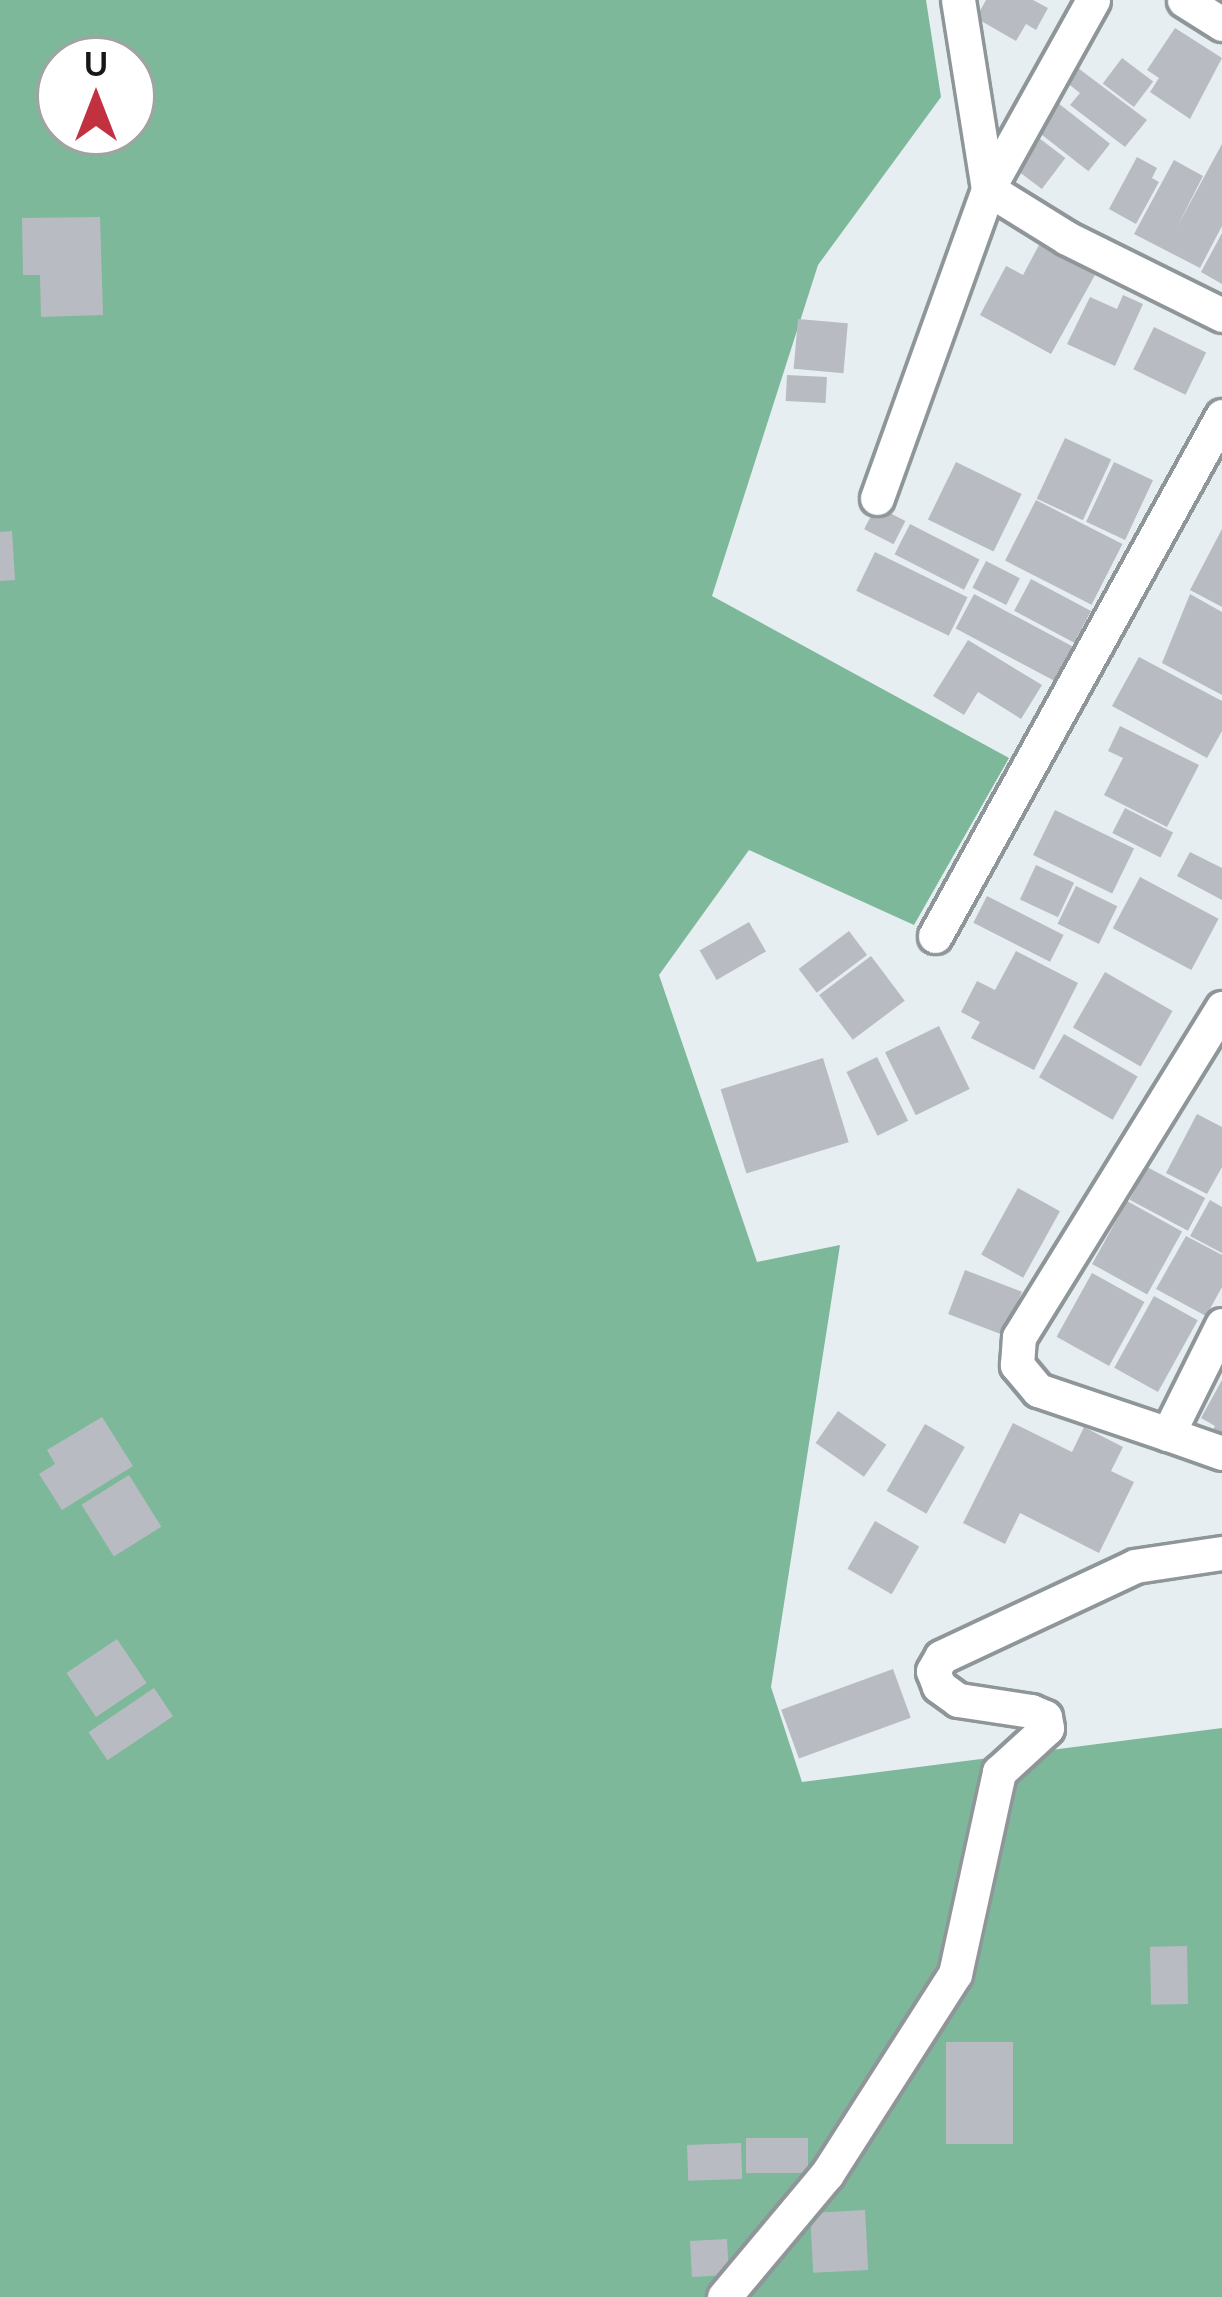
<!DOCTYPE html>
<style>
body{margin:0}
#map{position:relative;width:1222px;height:2297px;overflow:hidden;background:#e6eef1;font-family:Lato,sans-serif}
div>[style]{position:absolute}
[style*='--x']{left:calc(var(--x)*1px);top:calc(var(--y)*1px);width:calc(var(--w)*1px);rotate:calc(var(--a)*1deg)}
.forest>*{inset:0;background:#7eb89a}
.building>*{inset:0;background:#b8bcc2;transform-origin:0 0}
.roads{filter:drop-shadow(3px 0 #8f9699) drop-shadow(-3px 0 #8f9699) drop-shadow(0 3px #8f9699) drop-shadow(0 -3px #8f9699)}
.minor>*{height:33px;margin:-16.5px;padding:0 16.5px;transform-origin:16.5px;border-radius:16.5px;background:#fff}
span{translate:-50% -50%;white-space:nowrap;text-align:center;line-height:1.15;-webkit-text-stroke:9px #fff;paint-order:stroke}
.north{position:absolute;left:36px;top:36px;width:120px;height:120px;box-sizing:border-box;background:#fff;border:3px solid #a1a3a3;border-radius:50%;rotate:0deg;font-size:33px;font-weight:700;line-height:48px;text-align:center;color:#151819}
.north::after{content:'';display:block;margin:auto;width:42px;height:54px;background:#c13140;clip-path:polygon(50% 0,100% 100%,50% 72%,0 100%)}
</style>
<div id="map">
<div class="forest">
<div style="clip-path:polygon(evenodd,0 0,926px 0,941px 97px,818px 265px,712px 596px,1009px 758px,914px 925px,749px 850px,659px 975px,757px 1262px,840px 1245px,771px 1687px,802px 1782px,1222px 1728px,1222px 2297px,0 2297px,0 0,60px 60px,132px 60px,132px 132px,60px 132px,60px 60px)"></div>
</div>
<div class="building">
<div style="clip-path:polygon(986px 0,1033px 0,1048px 8px,1036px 30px,1026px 24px,1016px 41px,976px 18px)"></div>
<div style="clip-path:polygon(1175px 28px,1222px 58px,1190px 119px,1150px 92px,1159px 78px,1147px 70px)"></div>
<div style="left:1122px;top:58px;width:39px;height:32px;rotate:37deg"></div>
<div style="clip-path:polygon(1078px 68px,1147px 120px,1125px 147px,1070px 105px,1080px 93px,1066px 82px)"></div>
<div style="left:1058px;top:103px;width:66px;height:35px;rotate:38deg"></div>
<div style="left:1031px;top:132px;width:43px;height:39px;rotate:37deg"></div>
<div style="clip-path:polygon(1222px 144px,1222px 226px,1200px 268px,1134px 234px,1174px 160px,1203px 176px,1177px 227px)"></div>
<div style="clip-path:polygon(1137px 157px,1157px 168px,1152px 178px,1159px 182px,1136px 224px,1109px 209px)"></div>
<div style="clip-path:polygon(100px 217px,103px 315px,41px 317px,40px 275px,23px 275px,22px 218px)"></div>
<div style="clip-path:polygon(1222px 233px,1222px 284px,1201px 272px)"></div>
<div style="clip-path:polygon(1039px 245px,1095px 275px,1051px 354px,980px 315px,1006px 266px,1023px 275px)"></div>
<div style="clip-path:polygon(1123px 295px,1143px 304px,1115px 366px,1067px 344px,1090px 297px,1117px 309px)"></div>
<div style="left:798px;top:319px;width:50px;height:50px;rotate:5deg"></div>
<div style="left:1154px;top:327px;width:58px;height:47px;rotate:26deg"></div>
<div style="left:787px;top:375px;width:40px;height:26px;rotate:3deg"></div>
<div style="left:1065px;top:438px;width:51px;height:67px;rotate:25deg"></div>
<div style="left:956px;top:462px;width:73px;height:64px;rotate:26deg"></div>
<div style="left:1114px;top:462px;width:43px;height:66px;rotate:25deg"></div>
<div style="left:1036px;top:500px;width:97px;height:68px;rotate:27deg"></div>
<div style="left:876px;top:506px;width:33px;height:26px;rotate:27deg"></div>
<div style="left:910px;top:524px;width:78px;height:34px;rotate:27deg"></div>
<div style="clip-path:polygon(1222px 529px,1222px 607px,1190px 590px)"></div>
<div style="clip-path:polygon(12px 531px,15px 580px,0 581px,0 532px)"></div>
<div style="left:875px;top:552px;width:103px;height:43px;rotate:26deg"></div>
<div style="left:986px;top:561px;width:38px;height:30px;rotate:27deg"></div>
<div style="left:1031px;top:579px;width:68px;height:36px;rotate:28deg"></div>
<div style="left:974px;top:594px;width:125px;height:39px;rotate:28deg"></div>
<div style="clip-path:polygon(1190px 594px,1222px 612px,1222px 695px,1162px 663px)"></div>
<div style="clip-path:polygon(968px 640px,1042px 685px,1021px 719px,978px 692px,964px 715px,933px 696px)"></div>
<div style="clip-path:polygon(1139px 657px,1222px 701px,1222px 731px,1207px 758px,1112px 706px)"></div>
<div style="clip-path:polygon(1120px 726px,1199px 765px,1167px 827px,1104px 795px,1123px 758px,1108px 751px)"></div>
<div style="left:1125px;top:808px;width:54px;height:28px;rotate:27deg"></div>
<div style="left:1055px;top:810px;width:88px;height:50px;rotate:26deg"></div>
<div style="clip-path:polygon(1190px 852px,1222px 868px,1222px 900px,1177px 876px)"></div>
<div style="left:1036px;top:865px;width:42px;height:38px;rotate:25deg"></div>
<div style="left:1140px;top:877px;width:89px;height:58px;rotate:28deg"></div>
<div style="left:1076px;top:886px;width:46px;height:42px;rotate:26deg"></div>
<div style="left:987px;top:896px;width:86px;height:30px;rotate:27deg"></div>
<div style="left:749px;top:922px;width:34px;height:57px;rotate:60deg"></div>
<div style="left:849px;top:931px;width:30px;height:63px;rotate:53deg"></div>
<div style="clip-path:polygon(1016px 951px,1078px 983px,1034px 1070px,971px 1038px,980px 1022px,961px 1012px,977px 981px,995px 990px)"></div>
<div style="left:871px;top:956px;width:56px;height:65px;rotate:53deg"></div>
<div style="left:1105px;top:972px;width:78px;height:64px;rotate:30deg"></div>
<div style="left:939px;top:1026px;width:70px;height:60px;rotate:64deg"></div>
<div style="left:1064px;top:1034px;width:85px;height:50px;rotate:30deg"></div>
<div style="left:877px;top:1057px;width:71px;height:34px;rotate:64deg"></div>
<div style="left:823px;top:1058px;width:88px;height:107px;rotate:73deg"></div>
<div style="clip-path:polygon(1197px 1114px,1222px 1127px,1222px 1167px,1207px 1194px,1166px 1173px)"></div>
<div style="left:1147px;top:1167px;width:66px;height:37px;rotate:28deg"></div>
<div style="left:1018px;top:1188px;width:48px;height:76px;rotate:29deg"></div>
<div style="clip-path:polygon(1210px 1200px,1222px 1207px,1222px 1253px,1190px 1236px)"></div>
<div style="left:1127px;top:1201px;width:63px;height:72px;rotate:29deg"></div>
<div style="clip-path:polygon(1186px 1236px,1222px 1255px,1222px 1287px,1206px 1316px,1156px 1289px)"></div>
<div style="left:965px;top:1270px;width:61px;height:47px;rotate:21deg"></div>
<div style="left:1092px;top:1273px;width:60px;height:73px;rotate:29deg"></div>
<div style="left:1154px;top:1296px;width:50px;height:82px;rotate:29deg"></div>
<div style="clip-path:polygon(1222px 1380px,1222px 1444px,1209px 1437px,1215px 1426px,1201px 1418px)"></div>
<div style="left:838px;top:1411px;width:59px;height:39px;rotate:35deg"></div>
<div style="clip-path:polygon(102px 1417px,133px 1466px,62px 1510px,39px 1474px,55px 1464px,47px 1450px)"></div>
<div style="clip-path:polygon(1013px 1423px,1072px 1452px,1084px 1427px,1123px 1447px,1111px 1471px,1134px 1482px,1099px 1553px,1020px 1513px,1005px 1544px,963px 1523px)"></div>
<div style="left:925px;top:1424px;width:46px;height:77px;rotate:30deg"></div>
<div style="left:129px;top:1475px;width:61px;height:56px;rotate:58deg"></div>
<div style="left:875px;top:1521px;width:51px;height:55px;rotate:30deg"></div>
<div style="left:117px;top:1639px;width:53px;height:61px;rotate:56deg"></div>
<div style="left:893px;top:1669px;width:52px;height:119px;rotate:70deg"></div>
<div style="left:154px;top:1688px;width:34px;height:79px;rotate:56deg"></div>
<div style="left:1187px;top:1946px;width:58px;height:37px;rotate:89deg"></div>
<div style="left:946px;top:2042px;width:67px;height:102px"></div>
<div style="left:808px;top:2138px;width:35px;height:62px;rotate:90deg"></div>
<div style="left:741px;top:2143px;width:36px;height:54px;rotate:88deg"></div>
<div style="left:865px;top:2210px;width:60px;height:55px;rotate:87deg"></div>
<div style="left:727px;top:2239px;width:36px;height:37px;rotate:87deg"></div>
</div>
<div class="roads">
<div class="minor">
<div style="--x:1093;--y:0;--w:216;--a:119.1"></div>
<div style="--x:988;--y:189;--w:93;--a:31.8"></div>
<div style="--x:1067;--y:238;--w:173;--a:26.4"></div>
<div style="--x:1184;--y:0;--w:45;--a:32.3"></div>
<div style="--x:877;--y:498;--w:328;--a:-70.2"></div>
<div style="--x:988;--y:189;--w:191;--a:-99"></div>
<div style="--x:935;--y:936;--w:594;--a:-61.1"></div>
<div style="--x:1222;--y:1325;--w:122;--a:116.4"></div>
<div style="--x:1168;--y:1434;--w:57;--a:19.4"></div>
<div style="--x:1168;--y:1434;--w:137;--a:-161.3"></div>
<div style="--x:1038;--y:1390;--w:33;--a:-130"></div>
<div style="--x:1017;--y:1365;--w:28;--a:-86"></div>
<div style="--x:1019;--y:1337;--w:387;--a:-58.3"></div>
<div style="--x:724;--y:2297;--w:160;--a:-50.1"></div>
<div style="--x:827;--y:2174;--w:237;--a:-57.4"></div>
<div style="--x:955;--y:1974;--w:207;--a:-77.7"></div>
<div style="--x:999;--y:1772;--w:65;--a:-42.5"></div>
<div style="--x:1047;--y:1728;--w:11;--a:-100"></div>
<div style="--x:1045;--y:1717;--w:15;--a:-157"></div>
<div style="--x:1031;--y:1711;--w:74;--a:-171.4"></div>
<div style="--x:958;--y:1700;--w:24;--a:-144"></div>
<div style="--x:939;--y:1686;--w:16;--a:-112"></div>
<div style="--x:933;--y:1671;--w:16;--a:-60"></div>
<div style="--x:941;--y:1657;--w:214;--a:-25.1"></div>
<div style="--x:1135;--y:1566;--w:88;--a:-8.5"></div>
</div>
</div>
<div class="north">U</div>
</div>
